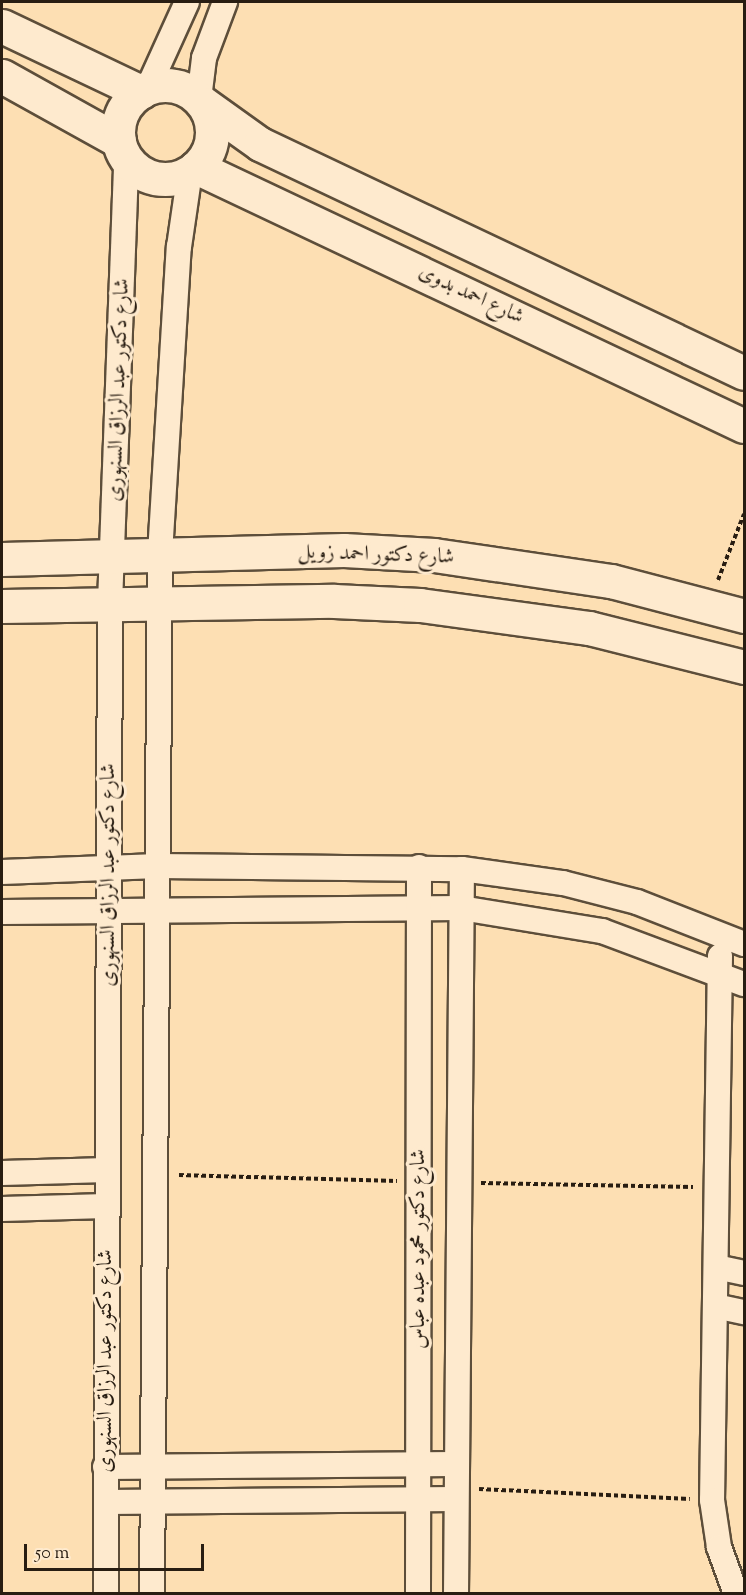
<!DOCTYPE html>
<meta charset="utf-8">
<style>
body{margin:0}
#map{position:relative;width:746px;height:1595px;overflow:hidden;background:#fddfb3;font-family:"Sorts Mill Goudy",Amiri,serif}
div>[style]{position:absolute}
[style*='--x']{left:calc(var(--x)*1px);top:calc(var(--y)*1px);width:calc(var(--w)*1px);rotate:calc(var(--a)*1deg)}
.path>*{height:4px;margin-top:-2px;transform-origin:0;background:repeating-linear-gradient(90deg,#281d12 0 4.5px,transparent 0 7.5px)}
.roads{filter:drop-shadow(2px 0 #5d4e3a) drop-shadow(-2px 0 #5d4e3a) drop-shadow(0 2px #5d4e3a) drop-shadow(0 -2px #5d4e3a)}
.street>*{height:24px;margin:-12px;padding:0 12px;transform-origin:12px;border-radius:12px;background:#feeace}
.secondary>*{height:33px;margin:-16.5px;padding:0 16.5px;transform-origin:16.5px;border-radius:16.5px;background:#feeace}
.secondary>.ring{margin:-16.5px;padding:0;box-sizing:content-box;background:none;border:33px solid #feeace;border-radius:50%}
span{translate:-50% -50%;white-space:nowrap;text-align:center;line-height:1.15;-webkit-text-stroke:6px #feeace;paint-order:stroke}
.street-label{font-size:21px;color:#281d12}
.frame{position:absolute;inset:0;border:3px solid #281d12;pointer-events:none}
.scale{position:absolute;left:24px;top:1544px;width:180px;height:27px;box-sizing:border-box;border:3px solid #281d12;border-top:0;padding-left:8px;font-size:18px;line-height:21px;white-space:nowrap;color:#281d12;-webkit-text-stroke:4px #feeace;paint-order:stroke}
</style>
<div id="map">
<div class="path">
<div style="--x:718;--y:580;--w:71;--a:-68.5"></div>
<div style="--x:179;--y:1175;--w:218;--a:1.6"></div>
<div style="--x:481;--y:1183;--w:212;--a:1.1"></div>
<div style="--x:479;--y:1489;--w:211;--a:2.7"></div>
</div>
<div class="roads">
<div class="street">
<div style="--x:148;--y:88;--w:94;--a:-65.6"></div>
<div style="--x:199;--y:99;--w:41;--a:-83"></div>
<div style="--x:204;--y:58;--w:60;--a:-69.4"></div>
<div style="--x:2;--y:872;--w:156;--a:-2.2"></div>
<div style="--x:158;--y:866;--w:304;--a:0.6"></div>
<div style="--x:462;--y:869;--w:102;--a:7.9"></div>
<div style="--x:563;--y:883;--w:76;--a:14.4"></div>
<div style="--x:637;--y:902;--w:115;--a:21.4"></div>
<div style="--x:2;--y:912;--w:459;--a:-0.5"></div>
<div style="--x:461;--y:908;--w:143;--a:9.3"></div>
<div style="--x:602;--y:931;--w:152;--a:20.5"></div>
<div style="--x:720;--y:956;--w:544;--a:90.84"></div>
<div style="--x:712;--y:1500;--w:48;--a:81.5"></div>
<div style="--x:719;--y:1547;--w:50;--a:70.1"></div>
<div style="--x:2;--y:1173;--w:105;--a:-1.6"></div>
<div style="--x:2;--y:1209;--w:104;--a:-1.7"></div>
<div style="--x:716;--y:1267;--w:29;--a:12"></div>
<div style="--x:715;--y:1306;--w:30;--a:12"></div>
<div style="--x:105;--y:1467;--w:349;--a:-0.5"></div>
<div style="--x:106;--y:1502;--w:350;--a:-0.5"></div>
<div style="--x:106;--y:1594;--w:990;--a:-89.77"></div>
<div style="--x:110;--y:604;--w:446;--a:-87.9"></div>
<div style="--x:152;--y:1594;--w:1040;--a:-89.56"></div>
<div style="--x:160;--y:554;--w:308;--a:-86.5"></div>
<div style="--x:179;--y:247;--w:76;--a:-81.7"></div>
<div style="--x:418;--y:1594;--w:727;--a:-89.92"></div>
<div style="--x:456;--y:1594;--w:725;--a:-89.53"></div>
</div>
<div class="secondary">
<div style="--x:2;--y:26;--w:154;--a:25.4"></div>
<div style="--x:2;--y:76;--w:134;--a:29.1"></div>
<div class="ring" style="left:118px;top:85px;width:61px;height:61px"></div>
<div style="--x:204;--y:104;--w:69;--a:35.5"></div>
<div style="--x:260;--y:144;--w:535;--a:25.32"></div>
<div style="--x:196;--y:167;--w:606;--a:25.3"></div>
<div style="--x:2;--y:559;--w:342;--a:-1.5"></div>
<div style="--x:344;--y:550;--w:90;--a:3.2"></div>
<div style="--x:434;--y:555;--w:179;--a:8.4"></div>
<div style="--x:611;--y:581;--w:138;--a:14.7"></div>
<div style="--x:2;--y:606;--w:332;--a:-0.9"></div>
<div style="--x:334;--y:601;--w:86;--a:2.7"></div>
<div style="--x:420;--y:605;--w:171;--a:7.8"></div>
<div style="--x:589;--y:628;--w:160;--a:14.1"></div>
</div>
</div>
<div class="street-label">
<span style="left:471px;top:295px;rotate:25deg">شارع احمد بدوى</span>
<span style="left:119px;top:390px;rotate:-88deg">شارع دكتور عبد الرزاق السنهورى</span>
<span style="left:376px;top:555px;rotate:2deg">شارع دكتور احمد زويل</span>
<span style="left:109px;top:875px;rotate:-90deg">شارع دكتور عبد الرزاق السنهورى</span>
<span style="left:419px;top:1249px;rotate:-90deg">شارع دكتور محمود عبده عباس</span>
<span style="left:106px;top:1361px;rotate:-90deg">شارع دكتور عبد الرزاق السنهورى</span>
</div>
<div class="frame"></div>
<div class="scale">50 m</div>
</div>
